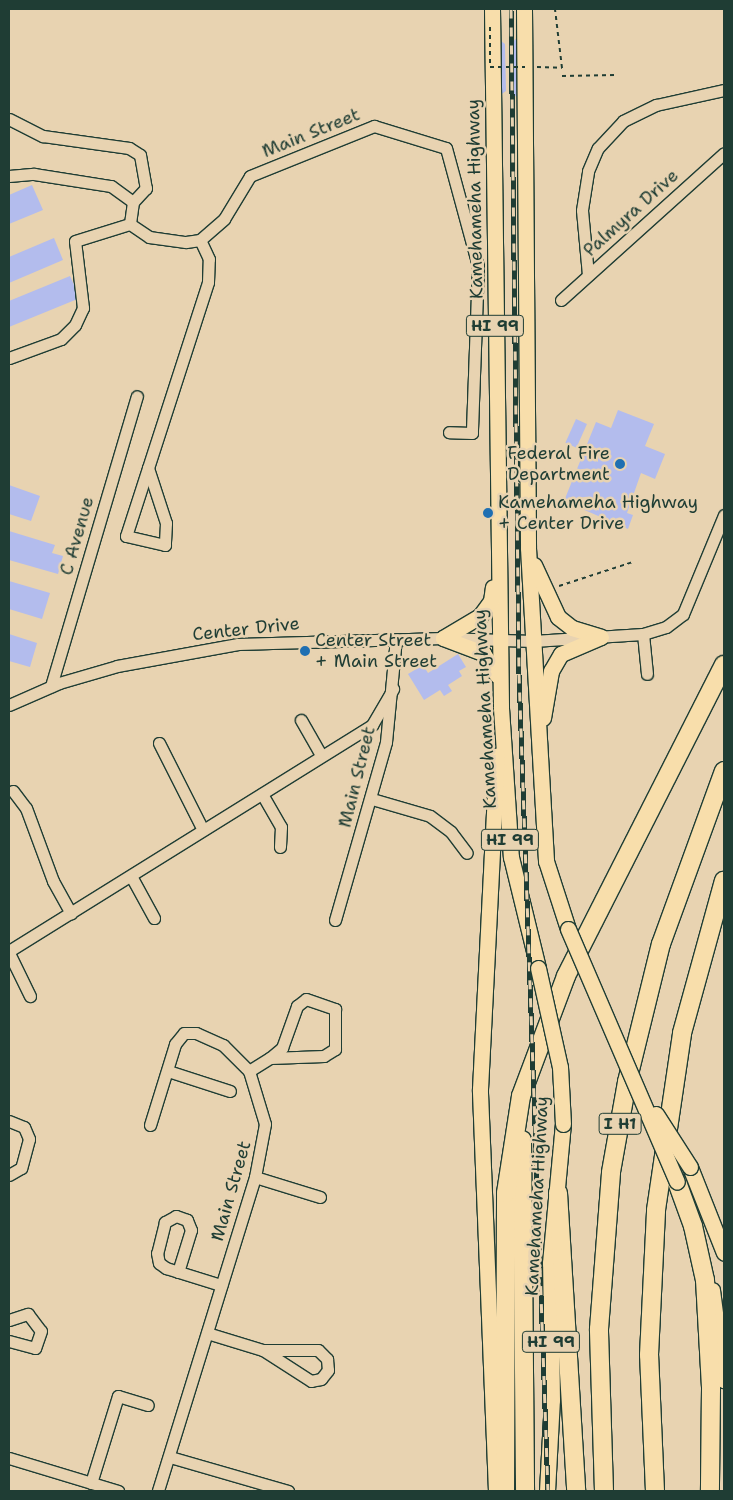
<!DOCTYPE html>
<style>
body{margin:0}
#map{position:relative;width:733px;height:1500px;overflow:hidden;background:#e8d3b1;font-family:"Shantell Sans",sans-serif}
div>[style]{position:absolute}
[style*='--x']{left:calc(var(--x)*1px);top:calc(var(--y)*1px);width:calc(var(--w)*1px);rotate:calc(var(--a)*1deg)}
.building>*{inset:0;background:#b3bced;transform-origin:0 0}
.path>*{height:2px;margin-top:-1px;transform-origin:0;background:repeating-linear-gradient(90deg,#1f3d34 0 4px,transparent 0 8px)}
.roads{filter:drop-shadow(1px 0 #1f3d34) drop-shadow(-1px 0 #1f3d34) drop-shadow(0 1px #1f3d34) drop-shadow(0 -1px #1f3d34)}
.minor>*{height:11px;margin:-5.5px;padding:0 5.5px;transform-origin:5.5px;border-radius:5.5px;background:#e8d3b1}
.major>*{height:15px;margin:-7.5px;padding:0 7.5px;transform-origin:7.5px;border-radius:7.5px;background:#f8deab}
.highway>*{height:18px;margin:-9px;padding:0 9px;transform-origin:9px;border-radius:9px;background:#f8deab}
.rail>*{height:5px;margin-top:-2.5px;transform-origin:0;background:repeating-linear-gradient(90deg,#e8d3b1 0 9px,#1f3d34 0 18px);box-sizing:border-box;border-block:1px solid #1f3d34}
.path-bridge>*{height:2px;margin-top:-1px;transform-origin:0;background:repeating-linear-gradient(90deg,#1f3d34 0 4px,transparent 0 8px)}
.bridges{filter:drop-shadow(1px 0 #1f3d34) drop-shadow(-1px 0 #1f3d34) drop-shadow(0 1px #1f3d34) drop-shadow(0 -1px #1f3d34)}
.major-bridge>*{height:15px;margin:-7.5px;padding:0 7.5px;transform-origin:7.5px;border-radius:7.5px;background:#f8deab}
.dots>*{width:14px;height:14px;translate:-50% -50%;box-sizing:border-box;border:2px solid #e8d3b1;border-radius:50%}
span{translate:-50% -50%;white-space:nowrap;text-align:center;line-height:1.15;-webkit-text-stroke:5px #e8d3b1;paint-order:stroke}
.shield-label span{padding:1px 4px;background:#e8d3b1;border:1px solid;border-radius:4px;-webkit-text-stroke-width:0}
.shield-label{font-size:16px;color:#1f3d34;font-weight:700}
.street-label{font-size:18px;color:#1f3d34}
.poi-label{font-size:18px;color:#1f3d34}
.right{translate:-100% -50%;text-align:right}
.left{translate:0 -50%;text-align:left}
.frame{position:absolute;inset:0;border:10px solid #1f3d34;pointer-events:none}
</style>
<div id="map">
<div class="building">
<div style="clip-path:polygon(520px 34px,521px 101px,510px 91px,509px 60px,512px 43px)"></div>
<div style="clip-path:polygon(497px 38px,505px 44px,506px 91px,499px 96px)"></div>
<div style="clip-path:polygon(32px 185px,43px 210px,9px 224px,9px 195px)"></div>
<div style="clip-path:polygon(54px 238px,63px 260px,9px 283px,9px 257px)"></div>
<div style="clip-path:polygon(70px 276px,80px 298px,9px 327px,9px 301px)"></div>
<div style="clip-path:polygon(618px 410px,654px 424px,645px 446px,665px 454px,655px 479px,641px 473px,627px 513px,633px 515px,628px 529px,564px 501px,596px 422px,611px 428px)"></div>
<div style="left:576px;top:419px;width:12px;height:26px;rotate:24deg"></div>
<div style="clip-path:polygon(9px 485px,40px 496px,31px 521px,9px 514px)"></div>
<div style="clip-path:polygon(9px 531px,55px 545px,52px 553px,63px 556px,58px 574px,9px 560px)"></div>
<div style="clip-path:polygon(9px 581px,50px 593px,42px 619px,9px 609px)"></div>
<div style="clip-path:polygon(9px 634px,37px 643px,30px 667px,9px 661px)"></div>
<div style="clip-path:polygon(458px 654px,466px 667px,459px 671px,462px 676px,448px 685px,452px 691px,444px 696px,440px 690px,424px 700px,408px 674px,423px 665px,428px 673px)"></div>
</div>
<div class="path">
<div style="--x:537;--y:67;--w:25;--a:2"></div>
<div style="--x:562;--y:68;--w:59;--a:-96.8"></div>
<div style="--x:562;--y:76;--w:53;--a:-1.1"></div>
<div style="--x:559;--y:586;--w:78;--a:-18"></div>
</div>
<div class="roads">
<div class="minor">
<div style="--x:9;--y:119;--w:38;--a:27"></div>
<div style="--x:43;--y:136;--w:87;--a:7.9"></div>
<div style="--x:129;--y:148;--w:13;--a:32"></div>
<div style="--x:140;--y:155;--w:34;--a:80"></div>
<div style="--x:146;--y:188;--w:19;--a:133"></div>
<div style="--x:133;--y:202;--w:22;--a:98"></div>
<div style="--x:9;--y:176;--w:25;--a:-5"></div>
<div style="--x:34;--y:174;--w:78;--a:8.9"></div>
<div style="--x:111;--y:186;--w:27;--a:36"></div>
<div style="--x:588;--y:275;--w:65;--a:-95.3"></div>
<div style="--x:582;--y:210;--w:39;--a:-81"></div>
<div style="--x:588;--y:171;--w:25;--a:-67"></div>
<div style="--x:598;--y:148;--w:37;--a:-47"></div>
<div style="--x:623;--y:121;--w:37;--a:-26"></div>
<div style="--x:656;--y:105;--w:70;--a:-12.4"></div>
<div style="--x:561;--y:300;--w:219;--a:-42"></div>
<div style="--x:9;--y:358;--w:55;--a:-20.1"></div>
<div style="--x:61;--y:339;--w:20;--a:-45"></div>
<div style="--x:75;--y:325;--w:19;--a:-65"></div>
<div style="--x:83;--y:308;--w:67;--a:-96.8"></div>
<div style="--x:75;--y:241;--w:58;--a:-17.2"></div>
<div style="--x:130;--y:224;--w:23;--a:34"></div>
<div style="--x:149;--y:237;--w:37;--a:8"></div>
<div style="--x:186;--y:242;--w:14;--a:-8"></div>
<div style="--x:200;--y:240;--w:32;--a:-41"></div>
<div style="--x:224;--y:219;--w:50;--a:-58.8"></div>
<div style="--x:250;--y:176;--w:134;--a:-22"></div>
<div style="--x:374;--y:126;--w:75;--a:17"></div>
<div style="--x:446;--y:148;--w:122;--a:74.8"></div>
<div style="--x:478;--y:266;--w:167;--a:92.1"></div>
<div style="--x:472;--y:433;--w:23;--a:-178"></div>
<div style="--x:148;--y:468;--w:58;--a:71.9"></div>
<div style="--x:166;--y:523;--w:22;--a:93"></div>
<div style="--x:165;--y:545;--w:40;--a:-167"></div>
<div style="--x:126;--y:536;--w:71;--a:-72.1"></div>
<div style="--x:148;--y:468;--w:195;--a:-72.1"></div>
<div style="--x:208;--y:282;--w:23;--a:-88"></div>
<div style="--x:209;--y:259;--w:21;--a:-115"></div>
<div style="--x:643;--y:634;--w:40;--a:84.3"></div>
<div style="--x:51;--y:686;--w:302;--a:-73.5"></div>
<div style="--x:9;--y:705;--w:55;--a:-23.7"></div>
<div style="--x:59;--y:683;--w:60;--a:-16.3"></div>
<div style="--x:117;--y:666;--w:123;--a:-10.3"></div>
<div style="--x:238;--y:644;--w:205;--a:-1.7"></div>
<div style="--x:443;--y:638;--w:90;--a:1.9"></div>
<div style="--x:533;--y:641;--w:110;--a:-3.6"></div>
<div style="--x:643;--y:634;--w:24;--a:-17"></div>
<div style="--x:666;--y:627;--w:21;--a:-37"></div>
<div style="--x:683;--y:614;--w:107;--a:-67.5"></div>
<div style="--x:301;--y:720;--w:40;--a:60.3"></div>
<div style="--x:159;--y:743;--w:97;--a:63.2"></div>
<div style="--x:13;--y:791;--w:21;--a:53"></div>
<div style="--x:26;--y:808;--w:78;--a:69.7"></div>
<div style="--x:53;--y:881;--w:37;--a:61"></div>
<div style="--x:262;--y:794;--w:38;--a:60"></div>
<div style="--x:281;--y:827;--w:20;--a:93"></div>
<div style="--x:372;--y:799;--w:60;--a:16.3"></div>
<div style="--x:430;--y:816;--w:26;--a:37"></div>
<div style="--x:451;--y:832;--w:26;--a:53"></div>
<div style="--x:131;--y:876;--w:48;--a:61.3"></div>
<div style="--x:335;--y:920;--w:185;--a:-74"></div>
<div style="--x:386;--y:742;--w:103;--a:-84.5"></div>
<div style="--x:9;--y:951;--w:428;--a:-31.9"></div>
<div style="--x:372;--y:725;--w:42;--a:-59.7"></div>
<div style="--x:9;--y:953;--w:48;--a:64"></div>
<div style="--x:306;--y:999;--w:31;--a:19"></div>
<div style="--x:335;--y:1009;--w:40;--a:90"></div>
<div style="--x:335;--y:1049;--w:13;--a:148"></div>
<div style="--x:324;--y:1056;--w:54;--a:177.9"></div>
<div style="--x:270;--y:1058;--w:16;--a:-40"></div>
<div style="--x:282;--y:1048;--w:45;--a:-70.3"></div>
<div style="--x:297;--y:1006;--w:11;--a:-38"></div>
<div style="--x:168;--y:1071;--w:65;--a:17.9"></div>
<div style="--x:249;--y:1071;--w:25;--a:-32"></div>
<div style="--x:9;--y:1121;--w:16;--a:22"></div>
<div style="--x:24;--y:1127;--w:13;--a:67"></div>
<div style="--x:29;--y:1139;--w:30;--a:105"></div>
<div style="--x:21;--y:1168;--w:14;--a:150"></div>
<div style="--x:150;--y:1125;--w:85;--a:-72.8"></div>
<div style="--x:175;--y:1044;--w:14;--a:-51"></div>
<div style="--x:184;--y:1033;--w:12;--a:0"></div>
<div style="--x:196;--y:1033;--w:30;--a:24"></div>
<div style="--x:223;--y:1045;--w:37;--a:45"></div>
<div style="--x:249;--y:1071;--w:55;--a:73.2"></div>
<div style="--x:265;--y:1124;--w:54;--a:100.7"></div>
<div style="--x:255;--y:1177;--w:329;--a:107.2"></div>
<div style="--x:255;--y:1177;--w:68;--a:17.1"></div>
<div style="--x:178;--y:1272;--w:44;--a:-72.8"></div>
<div style="--x:191;--y:1230;--w:11;--a:-112"></div>
<div style="--x:187;--y:1220;--w:12;--a:-160"></div>
<div style="--x:176;--y:1216;--w:13;--a:151"></div>
<div style="--x:165;--y:1222;--w:32;--a:104"></div>
<div style="--x:157;--y:1253;--w:10;--a:79"></div>
<div style="--x:159;--y:1263;--w:9;--a:36"></div>
<div style="--x:166;--y:1268;--w:58;--a:17.2"></div>
<div style="--x:9;--y:1320;--w:20;--a:-18"></div>
<div style="--x:28;--y:1314;--w:21;--a:53"></div>
<div style="--x:41;--y:1331;--w:18;--a:109"></div>
<div style="--x:35;--y:1348;--w:27;--a:-165"></div>
<div style="--x:207;--y:1333;--w:59;--a:16.9"></div>
<div style="--x:263;--y:1350;--w:55;--a:0"></div>
<div style="--x:318;--y:1350;--w:13;--a:45"></div>
<div style="--x:327;--y:1359;--w:11;--a:85"></div>
<div style="--x:328;--y:1370;--w:11;--a:128"></div>
<div style="--x:321;--y:1379;--w:10;--a:169"></div>
<div style="--x:311;--y:1381;--w:57;--a:-147.1"></div>
<div style="--x:170;--y:1457;--w:123;--a:16.1"></div>
<div style="--x:9;--y:1458;--w:114;--a:16.8"></div>
<div style="--x:91;--y:1483;--w:91;--a:-72.8"></div>
<div style="--x:118;--y:1396;--w:31;--a:17"></div>
</div>
<div class="major">
<div style="--x:492;--y:9;--w:699;--a:89.26"></div>
<div style="--x:501;--y:708;--w:149;--a:86.2"></div>
<div style="--x:511;--y:857;--w:114;--a:76.3"></div>
<div style="--x:524;--y:9;--w:539;--a:89.57"></div>
<div style="--x:528;--y:548;--w:314;--a:86.7"></div>
<div style="--x:546;--y:861;--w:71;--a:72.1"></div>
<div style="--x:534;--y:565;--w:57;--a:65.2"></div>
<div style="--x:558;--y:617;--w:18;--a:38"></div>
<div style="--x:572;--y:628;--w:30;--a:17"></div>
<div style="--x:443;--y:638;--w:43;--a:-30.7"></div>
<div style="--x:480;--y:616;--w:19;--a:-54"></div>
<div style="--x:491;--y:601;--w:14;--a:-82"></div>
<div style="--x:443;--y:638;--w:43;--a:20.6"></div>
<div style="--x:483;--y:653;--w:26;--a:58"></div>
<div style="--x:543;--y:718;--w:48;--a:-80.3"></div>
<div style="--x:551;--y:671;--w:20;--a:-60"></div>
<div style="--x:561;--y:654;--w:43;--a:-23"></div>
<div style="--x:690;--y:1167;--w:92;--a:68.4"></div>
<div style="--x:712;--y:1290;--w:91;--a:82.4"></div>
<div style="--x:496;--y:1491;--w:402;--a:-92.3"></div>
<div style="--x:480;--y:1089;--w:334;--a:-87.1"></div>
<div style="--x:547;--y:1491;--w:91;--a:-86.9"></div>
<div style="--x:552;--y:1400;--w:137;--a:-90.8"></div>
<div style="--x:550;--y:1263;--w:140;--a:-84.7"></div>
</div>
<div class="highway">
<div style="--x:522;--y:1140;--w:351;--a:89.5"></div>
<div style="--x:677;--y:1182;--w:47;--a:70"></div>
<div style="--x:693;--y:1226;--w:55;--a:77.5"></div>
<div style="--x:705;--y:1280;--w:109;--a:86.8"></div>
<div style="--x:711;--y:1389;--w:102;--a:90.6"></div>
<div style="--x:558;--y:1193;--w:299;--a:86.5"></div>
<div style="--x:505;--y:1491;--w:298;--a:-89.8"></div>
<div style="--x:506;--y:1193;--w:98;--a:-81.2"></div>
<div style="--x:521;--y:1096;--w:128;--a:-69.4"></div>
<div style="--x:566;--y:976;--w:349;--a:-63.1"></div>
<div style="--x:604;--y:1491;--w:162;--a:-91.8"></div>
<div style="--x:599;--y:1329;--w:157;--a:-85.6"></div>
<div style="--x:611;--y:1172;--w:91;--a:-79.9"></div>
<div style="--x:627;--y:1082;--w:142;--a:-76.2"></div>
<div style="--x:661;--y:944;--w:184;--a:-70"></div>
<div style="--x:655;--y:1491;--w:136;--a:-92.5"></div>
<div style="--x:649;--y:1355;--w:145;--a:-87.2"></div>
<div style="--x:656;--y:1210;--w:179;--a:-81.6"></div>
<div style="--x:682;--y:1033;--w:158;--a:-74.6"></div>
</div>
</div>
<div class="rail">
<div style="--x:511;--y:9;--w:665;--a:89.31"></div>
<div style="--x:519;--y:674;--w:818;--a:87.97"></div>
</div>
<div class="path-bridge">
<div style="--x:490;--y:27;--w:40;--a:90"></div>
<div style="--x:490;--y:67;--w:35;--a:0"></div>
</div>
<div class="bridges">
<div class="major-bridge">
<div style="--x:568;--y:929;--w:275;--a:66.7"></div>
<div style="--x:538;--y:968;--w:101;--a:77.5"></div>
<div style="--x:560;--y:1067;--w:57;--a:87"></div>
<div style="--x:656;--y:1114;--w:63;--a:57.3"></div>
</div>
</div>
<div class="dots">
<div style="left:620px;top:464px;background:#1f6fb2"></div>
<div style="left:488px;top:513px;background:#1f6fb2"></div>
<div style="left:305px;top:651px;background:#1f6fb2"></div>
</div>
<div class="shield-label">
<span style="left:495px;top:326px">HI 99</span>
<span style="left:510px;top:840px">HI 99</span>
<span style="left:620px;top:1124px">I H1</span>
<span style="left:551px;top:1342px">HI 99</span>
</div>
<div class="street-label">
<span style="left:311px;top:133px;rotate:-22deg">Main Street</span>
<span style="left:475px;top:199px;rotate:-91deg">Kamehameha Highway</span>
<span style="left:631px;top:213px;rotate:-42deg">Palmyra Drive</span>
<span style="left:77px;top:536px;rotate:-74deg">C Avenue</span>
<span style="left:246px;top:629px;rotate:-6deg">Center Drive</span>
<span style="left:485px;top:709px;rotate:-93deg">Kamehameha Highway</span>
<span style="left:357px;top:777px;rotate:-76deg">Main Street</span>
<span style="left:231px;top:1191px;rotate:-74deg">Main Street</span>
<span style="left:537px;top:1196px;rotate:-87deg">Kamehameha Highway</span>
</div>
<div class="poi-label">
<span class="right" style="left:610px;top:464px">Federal Fire<br>Department</span>
<span class="left" style="left:498px;top:513px">Kamehameha Highway<br>+ Center Drive</span>
<span class="left" style="left:315px;top:651px">Center Street<br>+ Main Street</span>
</div>
<div class="frame"></div>
</div>
